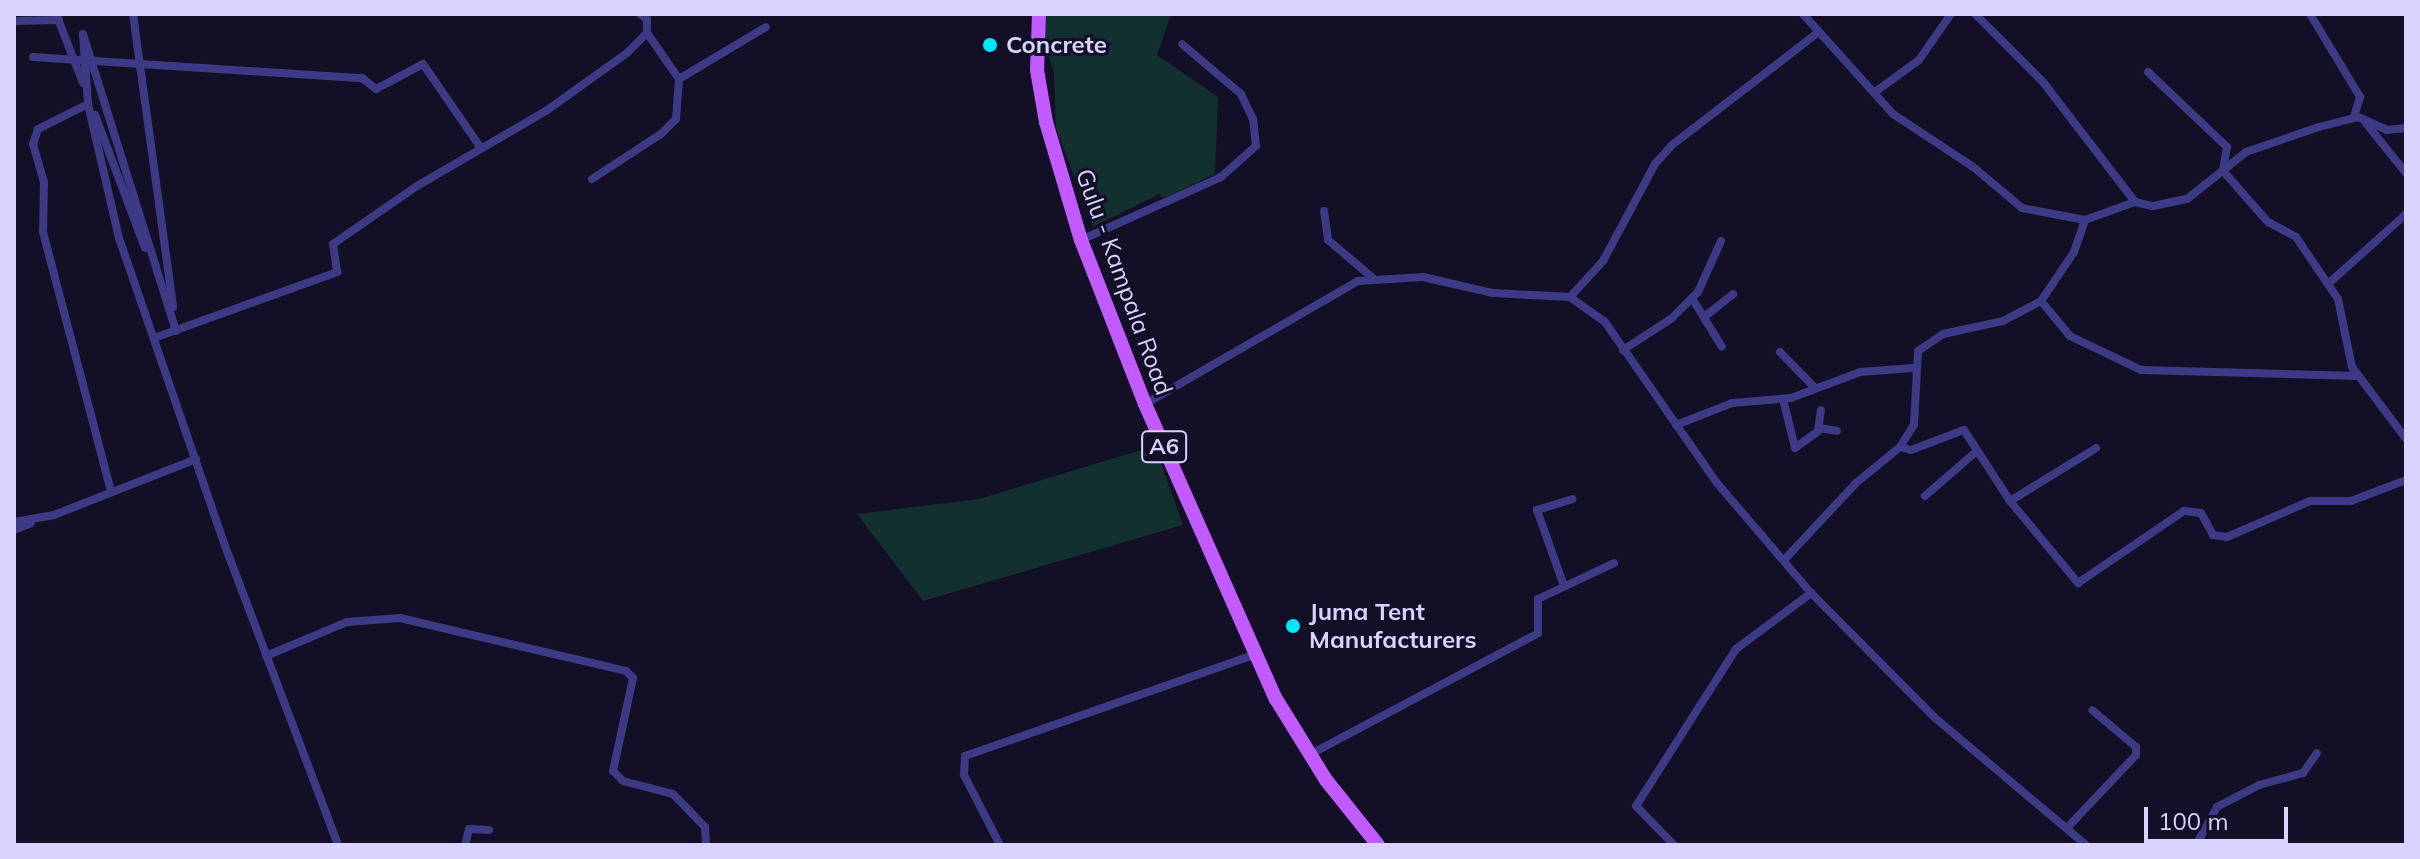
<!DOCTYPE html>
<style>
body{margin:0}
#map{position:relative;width:2420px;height:859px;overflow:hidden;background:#130f26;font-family:Mulish,sans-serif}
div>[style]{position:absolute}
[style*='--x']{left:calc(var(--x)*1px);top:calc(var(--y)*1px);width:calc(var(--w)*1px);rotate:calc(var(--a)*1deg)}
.green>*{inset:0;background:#12302f}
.street>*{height:8px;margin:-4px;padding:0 4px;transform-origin:4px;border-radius:4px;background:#3d3a85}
.primary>*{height:14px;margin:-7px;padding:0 7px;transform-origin:7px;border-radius:7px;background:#c25bff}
.dots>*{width:22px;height:22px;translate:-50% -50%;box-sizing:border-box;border:4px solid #130f26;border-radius:50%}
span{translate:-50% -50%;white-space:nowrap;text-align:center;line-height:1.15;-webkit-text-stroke:6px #130f26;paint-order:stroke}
.shield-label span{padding:2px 6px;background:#130f26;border:2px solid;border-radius:6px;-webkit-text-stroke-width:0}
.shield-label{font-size:22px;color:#d9d4ff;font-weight:700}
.poi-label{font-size:24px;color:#d9d4ff;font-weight:700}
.left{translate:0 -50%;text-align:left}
.street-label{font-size:24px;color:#d9d4ff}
.frame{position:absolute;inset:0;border:16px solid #d9d4ff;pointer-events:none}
.scale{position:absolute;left:2144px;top:807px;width:144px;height:36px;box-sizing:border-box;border:4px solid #d9d4ff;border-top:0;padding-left:10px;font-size:24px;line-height:28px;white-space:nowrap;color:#d9d4ff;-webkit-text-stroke:6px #130f26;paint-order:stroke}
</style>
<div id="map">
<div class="green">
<div style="clip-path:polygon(1047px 14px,1171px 14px,1157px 55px,1218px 97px,1215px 174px,1164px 198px,1159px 194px,1093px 227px,1056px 128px,1054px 73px,1044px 41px)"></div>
<div style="clip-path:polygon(1155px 446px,1183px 525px,923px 601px,857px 514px,979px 499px)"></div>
</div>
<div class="street">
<div style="--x:56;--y:14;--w:74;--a:68.6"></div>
<div style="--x:133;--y:14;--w:296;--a:82.2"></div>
<div style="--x:1803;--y:14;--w:135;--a:48"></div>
<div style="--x:1893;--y:114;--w:95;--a:33.4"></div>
<div style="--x:1972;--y:166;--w:65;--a:40"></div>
<div style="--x:2022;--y:208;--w:64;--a:10.8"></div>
<div style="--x:1975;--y:14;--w:96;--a:45"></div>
<div style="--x:2043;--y:82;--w:151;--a:52.5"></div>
<div style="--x:2310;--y:14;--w:97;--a:58.9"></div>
<div style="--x:2360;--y:97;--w:21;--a:107"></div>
<div style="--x:14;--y:21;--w:45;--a:-1.3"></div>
<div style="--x:33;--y:57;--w:330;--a:3.7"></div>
<div style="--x:362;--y:78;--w:18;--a:38"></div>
<div style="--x:376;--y:89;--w:53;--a:-28"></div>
<div style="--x:423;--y:64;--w:102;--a:55.4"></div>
<div style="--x:2148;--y:72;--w:109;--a:43.5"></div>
<div style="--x:2227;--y:147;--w:23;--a:100"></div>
<div style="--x:679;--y:79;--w:101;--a:-30.9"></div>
<div style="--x:1875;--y:92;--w:54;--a:-36"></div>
<div style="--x:1919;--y:60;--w:56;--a:-55.2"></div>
<div style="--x:88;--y:104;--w:56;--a:153.4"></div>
<div style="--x:38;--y:129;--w:16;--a:108"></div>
<div style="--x:33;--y:144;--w:40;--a:74"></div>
<div style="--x:44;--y:182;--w:50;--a:91.1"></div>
<div style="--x:43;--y:232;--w:268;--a:75.3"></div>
<div style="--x:95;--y:115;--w:142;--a:69.4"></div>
<div style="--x:2365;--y:122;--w:65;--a:51.2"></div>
<div style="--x:2224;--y:172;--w:67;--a:48.7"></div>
<div style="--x:2268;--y:222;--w:32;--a:28"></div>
<div style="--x:2296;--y:237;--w:75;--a:55.9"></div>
<div style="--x:2338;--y:299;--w:69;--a:78.4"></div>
<div style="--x:2352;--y:367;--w:90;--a:53.1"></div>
<div style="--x:592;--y:179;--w:82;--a:-33.1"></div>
<div style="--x:661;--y:134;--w:21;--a:-45"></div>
<div style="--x:676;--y:119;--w:40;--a:-85.7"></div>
<div style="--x:679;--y:79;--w:56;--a:-124.8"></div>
<div style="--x:1324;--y:211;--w:29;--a:82"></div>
<div style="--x:1328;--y:240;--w:59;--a:40.2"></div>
<div style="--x:1081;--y:240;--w:154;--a:-24.2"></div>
<div style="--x:1221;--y:177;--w:47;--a:-41.5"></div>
<div style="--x:1256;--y:146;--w:27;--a:-96"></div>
<div style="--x:1253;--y:119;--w:28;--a:-116"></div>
<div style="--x:1241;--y:94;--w:77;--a:-139.7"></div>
<div style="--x:2328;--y:284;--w:105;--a:-41.9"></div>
<div style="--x:1570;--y:297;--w:49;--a:-47.5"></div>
<div style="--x:1603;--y:261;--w:110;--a:-61.8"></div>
<div style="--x:1655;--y:164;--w:25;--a:-48"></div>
<div style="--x:1672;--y:145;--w:182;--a:-37.6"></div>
<div style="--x:1692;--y:298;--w:57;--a:58.5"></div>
<div style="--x:2041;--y:301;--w:45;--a:50.4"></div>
<div style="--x:2070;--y:336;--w:79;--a:25.6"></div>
<div style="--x:2141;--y:370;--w:217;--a:1.6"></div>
<div style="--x:1704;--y:317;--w:37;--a:-38"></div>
<div style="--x:176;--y:331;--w:311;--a:-107.4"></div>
<div style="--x:83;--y:34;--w:70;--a:85.9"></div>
<div style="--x:88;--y:104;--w:138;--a:77"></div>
<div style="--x:119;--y:238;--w:331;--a:71"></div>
<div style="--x:227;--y:551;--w:314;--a:69.3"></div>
<div style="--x:154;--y:338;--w:195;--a:-19.8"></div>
<div style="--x:337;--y:272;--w:28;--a:-98"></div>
<div style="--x:333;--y:244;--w:102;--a:-34.6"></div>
<div style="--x:417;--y:186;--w:149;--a:-30.2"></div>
<div style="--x:546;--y:111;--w:100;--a:-35.6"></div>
<div style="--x:627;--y:53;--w:28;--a:-45"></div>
<div style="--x:647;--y:33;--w:14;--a:-90"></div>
<div style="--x:647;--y:19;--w:9;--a:-144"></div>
<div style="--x:1623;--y:350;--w:59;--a:-33.1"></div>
<div style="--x:1672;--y:318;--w:37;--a:-45"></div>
<div style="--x:1698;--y:292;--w:56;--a:-65.7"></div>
<div style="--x:1780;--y:352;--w:49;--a:45.8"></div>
<div style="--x:1783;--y:399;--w:50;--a:76.2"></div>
<div style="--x:1795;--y:448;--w:29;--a:-36"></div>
<div style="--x:1818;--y:431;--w:21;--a:-82"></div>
<div style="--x:1145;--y:404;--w:246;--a:-30"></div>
<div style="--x:1358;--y:281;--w:65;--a:-3.5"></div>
<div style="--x:1423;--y:277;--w:72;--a:12.9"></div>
<div style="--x:1493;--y:293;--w:77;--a:3"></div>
<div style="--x:1570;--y:297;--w:43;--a:35.5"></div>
<div style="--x:1605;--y:322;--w:196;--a:55.2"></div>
<div style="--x:1717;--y:483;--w:145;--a:49.5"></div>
<div style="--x:1811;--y:593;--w:175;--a:45.2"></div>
<div style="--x:1934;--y:717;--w:199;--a:40.1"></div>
<div style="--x:1676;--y:425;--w:60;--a:-21.4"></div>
<div style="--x:1732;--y:403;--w:59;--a:-4.8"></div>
<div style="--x:1791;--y:398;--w:74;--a:-20.6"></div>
<div style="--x:1860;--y:372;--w:53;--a:-4.3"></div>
<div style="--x:1819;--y:428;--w:18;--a:9"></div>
<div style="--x:1900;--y:447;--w:11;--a:15"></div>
<div style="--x:1911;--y:450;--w:57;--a:-20.7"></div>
<div style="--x:1964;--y:430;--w:85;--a:57.1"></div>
<div style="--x:2010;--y:501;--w:101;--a:-31.6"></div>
<div style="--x:1925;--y:496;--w:69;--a:-40.9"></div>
<div style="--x:2010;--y:501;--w:107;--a:50.3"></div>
<div style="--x:2078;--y:583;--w:128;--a:-34.2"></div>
<div style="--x:2184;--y:511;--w:17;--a:7"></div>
<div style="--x:2201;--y:513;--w:25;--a:61"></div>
<div style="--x:2213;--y:535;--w:14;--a:8"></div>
<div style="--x:2227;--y:537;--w:90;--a:-23.4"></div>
<div style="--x:2310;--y:501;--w:41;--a:0"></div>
<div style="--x:2351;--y:501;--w:59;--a:-20.9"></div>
<div style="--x:14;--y:522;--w:41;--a:-9.9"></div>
<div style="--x:54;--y:515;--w:153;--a:-21.5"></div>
<div style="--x:14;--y:530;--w:18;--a:-22"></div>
<div style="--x:1786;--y:558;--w:103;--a:-47"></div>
<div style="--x:1856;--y:483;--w:57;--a:-39.3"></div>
<div style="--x:1900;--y:447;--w:26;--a:-58"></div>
<div style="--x:1914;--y:425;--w:74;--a:-86.9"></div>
<div style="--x:1918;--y:351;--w:30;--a:-34"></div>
<div style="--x:1943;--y:334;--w:61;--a:-12.2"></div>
<div style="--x:2003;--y:321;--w:43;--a:-27.8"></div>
<div style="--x:2041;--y:301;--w:59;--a:-56"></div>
<div style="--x:2074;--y:252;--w:34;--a:-71"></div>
<div style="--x:2085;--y:220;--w:53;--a:-19.8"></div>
<div style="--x:2135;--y:202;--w:18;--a:13"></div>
<div style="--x:2153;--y:206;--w:35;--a:-12"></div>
<div style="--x:2187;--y:199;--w:75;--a:-38.5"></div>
<div style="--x:2246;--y:152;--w:77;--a:-18.9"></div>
<div style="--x:2319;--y:127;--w:40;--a:-14.4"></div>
<div style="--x:2358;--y:117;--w:32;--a:24"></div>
<div style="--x:2387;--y:130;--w:19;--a:-6"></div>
<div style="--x:1564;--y:586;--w:81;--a:-109.6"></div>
<div style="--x:1537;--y:510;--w:37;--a:-17"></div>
<div style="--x:266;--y:656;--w:88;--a:-22.8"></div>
<div style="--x:347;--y:622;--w:53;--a:-4.3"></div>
<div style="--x:400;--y:618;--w:232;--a:13.2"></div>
<div style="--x:626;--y:671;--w:10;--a:45"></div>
<div style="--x:633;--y:678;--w:95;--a:102.1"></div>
<div style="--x:613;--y:771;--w:14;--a:45"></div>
<div style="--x:623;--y:781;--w:52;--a:14.6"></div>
<div style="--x:673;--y:794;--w:46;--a:45.9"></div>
<div style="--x:705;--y:827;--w:18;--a:87"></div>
<div style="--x:1309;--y:755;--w:259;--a:-28"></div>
<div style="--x:1538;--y:633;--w:34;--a:-90"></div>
<div style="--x:1538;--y:599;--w:84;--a:-25.3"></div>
<div style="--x:2067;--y:828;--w:100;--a:-46.6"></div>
<div style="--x:2136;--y:755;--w:8;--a:-90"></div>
<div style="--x:2136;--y:747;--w:57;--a:-139.9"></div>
<div style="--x:465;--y:845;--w:16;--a:-76"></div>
<div style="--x:469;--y:829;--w:20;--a:3"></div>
<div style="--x:1000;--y:845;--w:79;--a:-117.2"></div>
<div style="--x:964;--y:775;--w:19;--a:-87"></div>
<div style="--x:965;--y:756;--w:306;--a:-19.3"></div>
<div style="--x:1674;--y:845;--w:54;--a:-134.3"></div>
<div style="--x:1636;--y:806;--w:186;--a:-57.5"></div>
<div style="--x:1736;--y:649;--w:94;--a:-36.7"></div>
<div style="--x:2196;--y:845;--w:43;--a:-61.1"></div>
<div style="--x:2217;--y:807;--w:47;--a:-27.6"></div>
<div style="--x:2259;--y:785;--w:46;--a:-15.3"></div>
<div style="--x:2303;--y:773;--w:24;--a:-55"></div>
</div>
<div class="primary">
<div style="--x:1039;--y:14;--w:56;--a:92"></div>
<div style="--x:1037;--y:70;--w:53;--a:80.2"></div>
<div style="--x:1046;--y:122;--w:123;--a:73.5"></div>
<div style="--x:1081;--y:240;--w:176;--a:68.7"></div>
<div style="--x:1145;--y:404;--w:323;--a:66.1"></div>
<div style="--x:1276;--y:699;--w:95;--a:58.3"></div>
<div style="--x:1326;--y:780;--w:83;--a:51.3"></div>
</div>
<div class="dots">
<div style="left:990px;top:45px;background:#00e5ff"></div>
<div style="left:1293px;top:626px;background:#00e5ff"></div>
</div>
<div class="shield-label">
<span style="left:1164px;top:447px">A6</span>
</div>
<div class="poi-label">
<span class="left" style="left:1006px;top:45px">Concrete</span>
<span class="left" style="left:1309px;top:626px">Juma Tent<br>Manufacturers</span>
</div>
<div class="street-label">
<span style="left:1124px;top:282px;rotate:70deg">Gulu - Kampala Road</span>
</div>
<div class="frame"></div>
<div class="scale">100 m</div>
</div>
